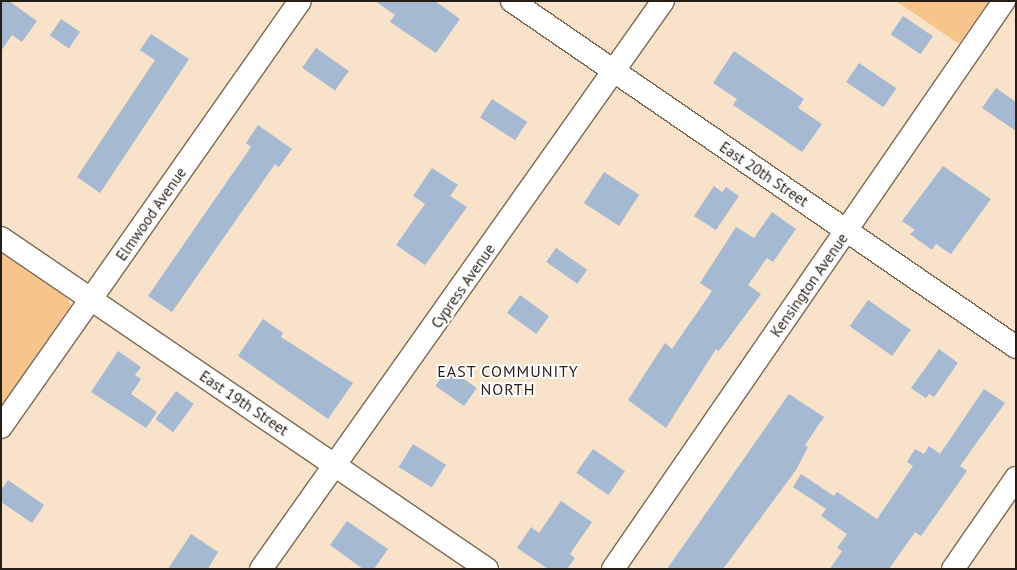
<!DOCTYPE html>
<style>
body{margin:0}
#map{position:relative;width:1017px;height:570px;overflow:hidden;background:#f8e2c9;font-family:"PT Sans",sans-serif}
div>[style]{position:absolute}
[style*='--x']{left:calc(var(--x)*1px);top:calc(var(--y)*1px);width:calc(var(--w)*1px);rotate:calc(var(--a)*1deg)}
.green>*{inset:0;background:#f7c58c}
.building>*{inset:0;background:#a5bad2;transform-origin:0 0}
.roads{filter:drop-shadow(1px 0 #7e6a55) drop-shadow(-1px 0 #7e6a55) drop-shadow(0 1px #7e6a55) drop-shadow(0 -1px #7e6a55)}
.minor>*{height:22px;margin:-11px;padding:0 11px;transform-origin:11px;border-radius:11px;background:#fff}
span{translate:-50% -50%;white-space:nowrap;text-align:center;line-height:1.15;-webkit-text-stroke:4px #fff;paint-order:stroke}
.street-label{font-size:15px;color:#261e15}
.neighbourhood-label{font-size:16px;color:#261e15;letter-spacing:1px}
.frame{position:absolute;inset:0;border:2px solid #261e15;pointer-events:none}
</style>
<div id="map">
<div class="green">
<div style="clip-path:polygon(896px 1px,989px 1px,959px 44px)"></div>
<div style="clip-path:polygon(1px 249px,63px 292px,71px 305px,1px 407px)"></div>
</div>
<div class="building">
<div style="clip-path:polygon(1px 1px,9px 1px,37px 21px,22px 42px,12px 35px,1px 51px)"></div>
<div style="clip-path:polygon(375px 1px,435px 1px,460px 19px,436px 53px,390px 22px,395px 15px)"></div>
<div style="left:903px;top:16px;width:36px;height:22px;rotate:34deg"></div>
<div style="left:61px;top:19px;width:23px;height:20px;rotate:34deg"></div>
<div style="clip-path:polygon(151px 34px,189px 59px,100px 193px,77px 177px,155px 60px,140px 50px)"></div>
<div style="left:316px;top:48px;width:40px;height:24px;rotate:35deg"></div>
<div style="clip-path:polygon(734px 51px,804px 99px,798px 108px,822px 124px,802px 152px,733px 105px,737px 99px,713px 83px)"></div>
<div style="left:859px;top:63px;width:45px;height:23px;rotate:34deg"></div>
<div style="clip-path:polygon(996px 88px,1016px 102px,1016px 131px,982px 108px)"></div>
<div style="left:492px;top:99px;width:42px;height:22px;rotate:33deg"></div>
<div style="clip-path:polygon(258px 125px,292px 149px,279px 167px,275px 164px,172px 312px,148px 296px,251px 147px,246px 143px)"></div>
<div style="clip-path:polygon(943px 166px,991px 199px,951px 254px,936px 244px,932px 250px,910px 234px,915px 230px,902px 221px)"></div>
<div style="clip-path:polygon(432px 168px,458px 185px,450px 196px,467px 207px,425px 265px,396px 245px,425px 204px,413px 196px)"></div>
<div style="left:604px;top:172px;width:42px;height:37px;rotate:33deg"></div>
<div style="clip-path:polygon(714px 186px,722px 192px,726px 187px,739px 196px,716px 230px,694px 216px)"></div>
<div style="clip-path:polygon(772px 212px,796px 229px,773px 262px,767px 258px,748px 285px,761px 294px,719px 351px,716px 349px,666px 428px,628px 400px,665px 343px,672px 349px,712px 291px,700px 283px,736px 227px,754px 238px)"></div>
<div style="left:556px;top:248px;width:38px;height:17px;rotate:35deg"></div>
<div style="left:520px;top:295px;width:36px;height:22px;rotate:36deg"></div>
<div style="left:868px;top:300px;width:52px;height:32px;rotate:35deg"></div>
<div style="clip-path:polygon(263px 319px,283px 333px,281px 337px,353px 383px,328px 419px,238px 356px)"></div>
<div style="clip-path:polygon(939px 349px,958px 363px,934px 397px,929px 394px,926px 398px,911px 388px)"></div>
<div style="clip-path:polygon(118px 351px,141px 367px,135px 375px,141px 379px,131px 394px,157px 412px,146px 428px,91px 392px)"></div>
<div style="left:448px;top:368px;width:35px;height:22px;rotate:35deg"></div>
<div style="clip-path:polygon(984px 389px,1005px 403px,960px 466px,967px 471px,921px 536px,915px 532px,889px 569px,830px 569px,842px 551px,837px 548px,847px 534px,821px 516px,826px 509px,793px 487px,801px 474px,834px 496px,837px 492px,877px 519px,913px 466px,907px 462px,915px 449px,924px 454px,929px 446px,940px 454px)"></div>
<div style="left:176px;top:391px;width:22px;height:35px;rotate:36deg"></div>
<div style="clip-path:polygon(789px 394px,824px 417px,805px 445px,808px 447px,796px 470px,723px 569px,667px 569px)"></div>
<div style="left:413px;top:444px;width:39px;height:27px;rotate:32deg"></div>
<div style="left:593px;top:449px;width:39px;height:29px;rotate:35deg"></div>
<div style="clip-path:polygon(8px 480px,44px 505px,32px 523px,1px 502px,1px 490px)"></div>
<div style="clip-path:polygon(561px 501px,592px 522px,570px 554px,575px 558px,567px 569px,548px 569px,517px 548px,531px 527px,539px 533px)"></div>
<div style="clip-path:polygon(347px 521px,388px 549px,374px 569px,363px 569px,330px 545px)"></div>
<div style="clip-path:polygon(191px 534px,218px 552px,208px 569px,168px 569px)"></div>
</div>
<div class="roads">
<div class="minor">
<div style="--x:512;--y:1;--w:611;--a:34.47"></div>
<div style="--x:1;--y:238;--w:588;--a:34.26"></div>
<div style="--x:1;--y:427;--w:520;--a:-54.94"></div>
<div style="--x:261;--y:569;--w:696;--a:-54.71"></div>
<div style="--x:613;--y:569;--w:690;--a:-55.46"></div>
<div style="--x:953;--y:569;--w:111;--a:-55.3"></div>
</div>
</div>
<div class="street-label">
<span style="left:764px;top:174px;rotate:34deg">East 20th Street</span>
<span style="left:151px;top:214px;rotate:-55deg">Elmwood Avenue</span>
<span style="left:809px;top:285px;rotate:-55deg">Kensington Avenue</span>
<span style="left:463px;top:286px;rotate:-55deg">Cypress Avenue</span>
<span style="left:244px;top:403px;rotate:34deg">East 19th Street</span>
</div>
<div class="neighbourhood-label">
<span style="left:508px;top:380px">EAST COMMUNITY<br>NORTH</span>
</div>
<div class="frame"></div>
</div>
